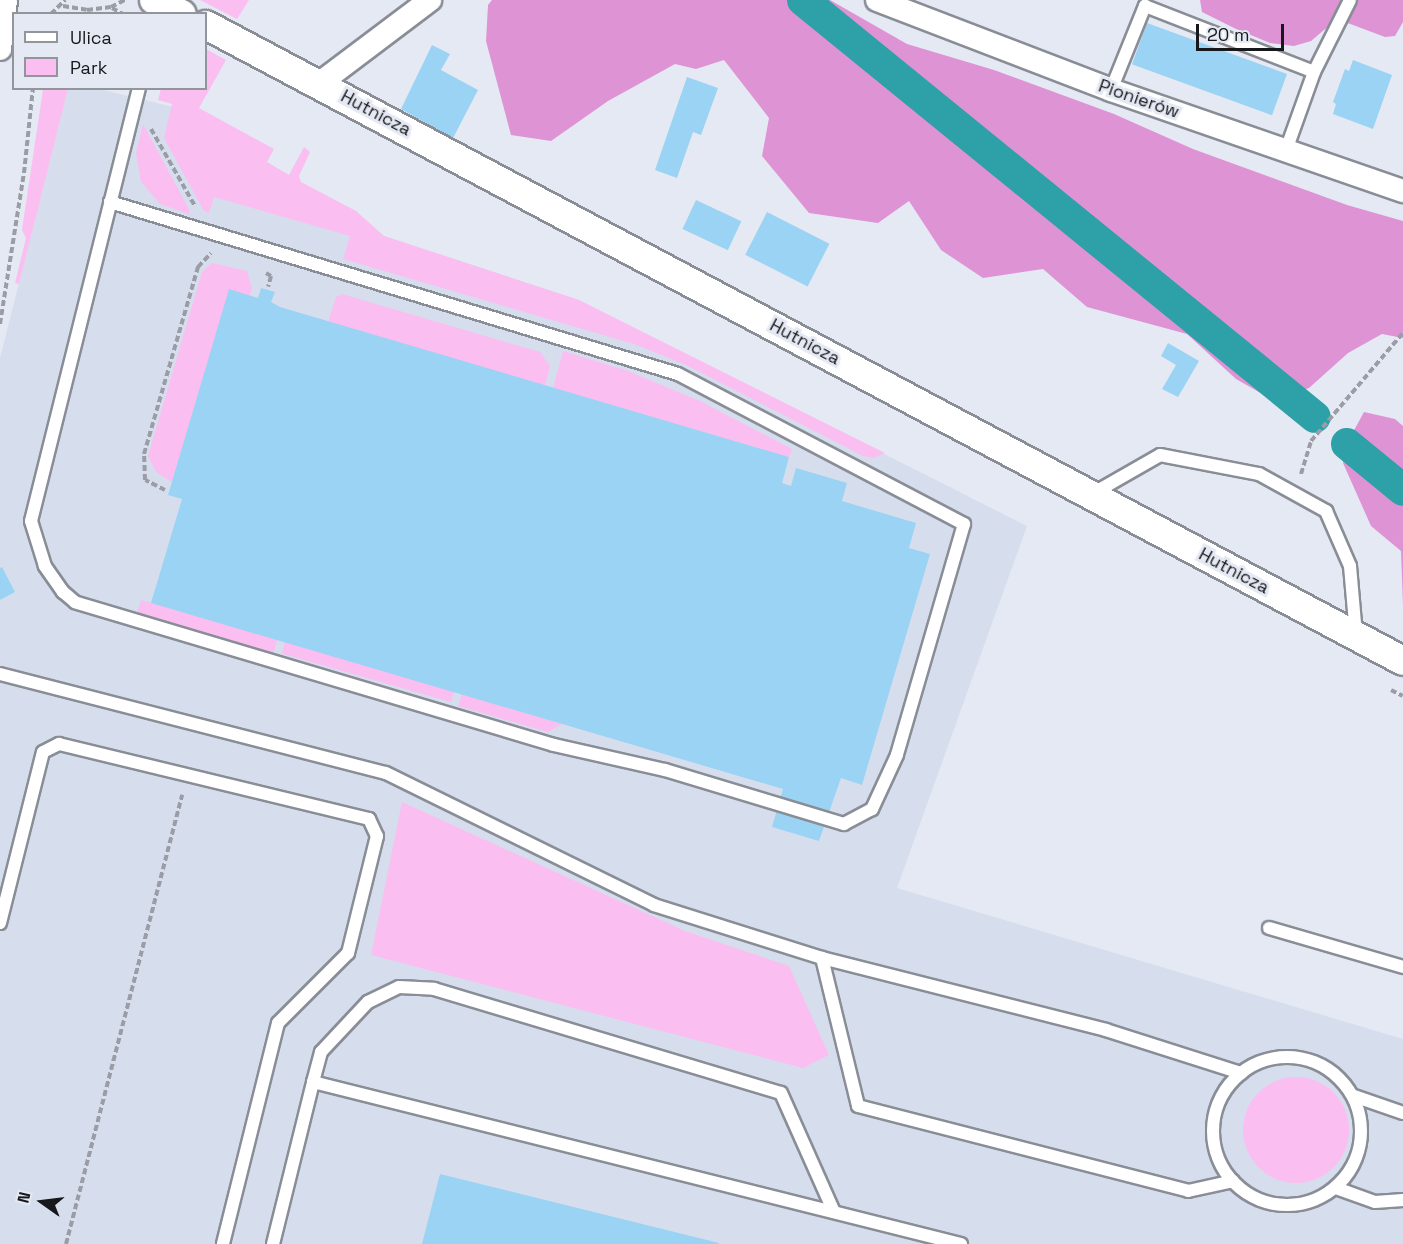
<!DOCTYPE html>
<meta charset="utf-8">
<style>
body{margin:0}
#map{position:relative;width:1403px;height:1244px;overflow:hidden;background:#e5e9f3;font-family:"Space Grotesk",sans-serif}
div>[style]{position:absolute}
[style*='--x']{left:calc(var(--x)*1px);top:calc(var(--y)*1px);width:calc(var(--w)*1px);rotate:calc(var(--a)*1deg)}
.built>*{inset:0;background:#d6deee}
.green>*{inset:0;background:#fabef1;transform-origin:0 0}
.round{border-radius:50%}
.forest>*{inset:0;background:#de93d5}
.canal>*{height:32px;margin:-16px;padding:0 16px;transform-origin:16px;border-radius:16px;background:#2ea1a8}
.building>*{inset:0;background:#9ad3f3;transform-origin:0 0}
.path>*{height:4px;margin-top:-2px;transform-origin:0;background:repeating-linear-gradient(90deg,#9a9da5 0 6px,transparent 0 9px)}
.roads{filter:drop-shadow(2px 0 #898d96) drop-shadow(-2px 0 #898d96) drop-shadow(0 2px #898d96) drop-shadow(0 -2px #898d96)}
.service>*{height:12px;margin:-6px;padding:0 6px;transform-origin:6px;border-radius:6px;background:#fff}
.service>.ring{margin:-6px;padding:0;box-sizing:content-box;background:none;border:12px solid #fff;border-radius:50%}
.minor>*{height:22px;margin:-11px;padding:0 11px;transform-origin:11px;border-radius:11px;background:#fff}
.tertiary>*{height:28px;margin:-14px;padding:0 14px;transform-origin:14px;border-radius:14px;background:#fff}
span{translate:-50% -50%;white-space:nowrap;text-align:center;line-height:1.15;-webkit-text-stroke:6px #e5e9f3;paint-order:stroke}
.street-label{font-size:18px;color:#17181b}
.legend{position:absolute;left:12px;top:12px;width:195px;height:78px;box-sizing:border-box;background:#e5e9f3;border:2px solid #93959d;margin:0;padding:8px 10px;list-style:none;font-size:18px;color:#17181b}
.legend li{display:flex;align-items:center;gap:12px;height:30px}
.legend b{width:30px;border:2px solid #93959d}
.north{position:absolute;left:12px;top:1172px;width:60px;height:60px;-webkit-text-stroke:4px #e5e9f3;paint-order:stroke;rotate:284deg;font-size:16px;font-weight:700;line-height:24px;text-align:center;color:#17181b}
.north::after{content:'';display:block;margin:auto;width:21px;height:27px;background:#17181b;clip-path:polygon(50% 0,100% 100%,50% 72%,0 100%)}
.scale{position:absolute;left:1196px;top:24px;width:88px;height:27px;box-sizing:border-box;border:3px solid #17181b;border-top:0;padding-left:8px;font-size:18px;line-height:21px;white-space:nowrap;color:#17181b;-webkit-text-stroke:4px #e5e9f3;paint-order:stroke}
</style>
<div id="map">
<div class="built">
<div style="clip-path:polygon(68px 89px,99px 89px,182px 109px,384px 236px,579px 300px,1027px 526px,897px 888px,1403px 1039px,1403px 1244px,0 1244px,0 358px)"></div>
</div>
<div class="green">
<div style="clip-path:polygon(200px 0,249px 0,237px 19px)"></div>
<div style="clip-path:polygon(206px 49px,226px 60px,199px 108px,274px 149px,267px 162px,289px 175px,304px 147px,310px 152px,299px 176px,301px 182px,356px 211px,384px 236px,579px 300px,885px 453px,874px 458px,863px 456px,686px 365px,634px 344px,343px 259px,350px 236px,214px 197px,209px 213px,204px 211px,164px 138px,172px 104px,158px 100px,161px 89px,206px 88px)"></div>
<div style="clip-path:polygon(43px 89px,68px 89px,19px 284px,15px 283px,26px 238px,22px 230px)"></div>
<div style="clip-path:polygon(143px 124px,189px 209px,189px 214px,160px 204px,141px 182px,136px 153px)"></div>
<div style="clip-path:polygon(212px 263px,247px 271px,252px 288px,250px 296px,229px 290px,172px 482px,156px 472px,148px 456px,202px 272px)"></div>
<div style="clip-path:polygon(342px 294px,540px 352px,550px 366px,545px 386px,328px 322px,336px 297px)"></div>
<div style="clip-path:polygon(563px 351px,628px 371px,700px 401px,792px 449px,789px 457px,553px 388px)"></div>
<div style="left:141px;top:600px;width:142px;height:15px;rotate:16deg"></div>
<div style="left:285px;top:642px;width:176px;height:12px;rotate:16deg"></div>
<div style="clip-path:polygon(462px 694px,562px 724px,548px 732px,458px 706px)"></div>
<div style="clip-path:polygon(402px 802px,685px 931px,789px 966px,829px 1055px,803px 1068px,371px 955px)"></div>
<div class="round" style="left:1243px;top:1077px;width:106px;height:106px"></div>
</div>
<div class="forest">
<div style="clip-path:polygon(492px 0,830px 0,907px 44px,994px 70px,1114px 114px,1193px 149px,1347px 205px,1403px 221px,1403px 338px,1382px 334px,1348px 353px,1309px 388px,1273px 400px,1236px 379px,1187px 334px,1087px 307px,1043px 269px,983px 278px,941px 250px,909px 201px,878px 223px,809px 213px,762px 156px,769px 118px,724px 60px,696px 69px,675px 64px,608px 101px,551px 141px,511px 135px,486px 41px,488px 5px)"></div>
<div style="clip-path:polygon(1200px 0,1403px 0,1403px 22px,1395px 36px,1385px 37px,1337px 19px,1311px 41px,1294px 46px,1270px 43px,1234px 28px,1202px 12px)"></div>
<div style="clip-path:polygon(1364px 412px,1395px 419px,1403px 426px,1403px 605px,1401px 551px,1371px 526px,1343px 463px,1352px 434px)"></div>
</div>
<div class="canal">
<div style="--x:803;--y:0;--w:660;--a:39.16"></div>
<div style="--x:1347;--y:444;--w:72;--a:39.4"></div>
</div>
<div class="building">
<div style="left:1147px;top:23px;width:149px;height:44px;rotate:20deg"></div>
<div style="clip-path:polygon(432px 45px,450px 54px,441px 70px,478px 90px,453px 138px,401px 109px)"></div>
<div style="clip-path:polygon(1353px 60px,1392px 75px,1373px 129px,1333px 114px,1336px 104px,1333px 102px,1345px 69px,1349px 71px)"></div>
<div style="clip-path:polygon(687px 77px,718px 88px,701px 135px,693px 132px,677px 178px,655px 170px)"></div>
<div style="left:696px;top:200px;width:50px;height:32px;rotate:25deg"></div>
<div style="left:767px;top:212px;width:70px;height:48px;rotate:27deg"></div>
<div style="clip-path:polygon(261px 288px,275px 292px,271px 302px,280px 307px,789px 457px,782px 483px,791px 486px,796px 468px,847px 483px,842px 501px,916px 523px,909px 548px,930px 554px,862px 785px,841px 778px,819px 841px,772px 827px,783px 789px,151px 603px,182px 499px,168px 495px,229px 289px,258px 298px)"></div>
<div style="clip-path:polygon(1168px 343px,1199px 361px,1178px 397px,1162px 389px,1176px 365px,1161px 356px)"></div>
<div style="clip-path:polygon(2px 567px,15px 592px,0 600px,0 568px)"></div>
<div style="clip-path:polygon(440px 1174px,719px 1243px,719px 1244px,422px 1244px)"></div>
</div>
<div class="path">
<div style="--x:63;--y:6;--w:24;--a:9"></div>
<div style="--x:87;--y:10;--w:24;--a:-7"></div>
<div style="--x:111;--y:7;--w:16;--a:-27"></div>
<div style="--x:112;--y:8;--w:13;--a:29"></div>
<div style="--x:51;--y:14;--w:20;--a:-45"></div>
<div style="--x:151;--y:129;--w:89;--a:60.3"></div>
<div style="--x:266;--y:273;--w:6;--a:31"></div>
<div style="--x:271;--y:276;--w:11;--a:105"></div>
<div style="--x:0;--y:324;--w:153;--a:-81"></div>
<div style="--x:24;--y:173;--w:85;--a:-84"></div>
<div style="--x:1301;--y:474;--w:34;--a:-73"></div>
<div style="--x:1311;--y:441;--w:142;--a:-49.6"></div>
<div style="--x:165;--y:490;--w:22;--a:-153"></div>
<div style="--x:145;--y:480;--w:26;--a:-92"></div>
<div style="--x:144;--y:454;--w:195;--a:-73.9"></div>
<div style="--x:198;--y:267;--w:19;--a:-47"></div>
<div style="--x:1391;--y:690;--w:13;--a:27"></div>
<div style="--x:66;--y:1244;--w:464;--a:-75.5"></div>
</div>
<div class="roads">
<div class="service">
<div style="--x:1314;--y:72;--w:80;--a:-63.4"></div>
<div style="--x:1111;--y:90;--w:91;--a:-68"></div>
<div style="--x:1145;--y:6;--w:181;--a:21.3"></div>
<div style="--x:1314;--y:72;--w:83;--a:109.7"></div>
<div style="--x:110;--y:202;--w:593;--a:16.85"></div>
<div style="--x:678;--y:374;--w:323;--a:27.7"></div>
<div style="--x:964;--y:524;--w:241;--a:106.2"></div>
<div style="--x:897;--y:755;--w:60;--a:114.8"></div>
<div style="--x:872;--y:809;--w:32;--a:152"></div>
<div style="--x:844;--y:824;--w:187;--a:-163.2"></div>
<div style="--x:665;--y:770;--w:114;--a:-167.3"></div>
<div style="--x:554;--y:745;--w:500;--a:-163.4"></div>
<div style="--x:75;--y:602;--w:16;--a:-140"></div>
<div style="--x:63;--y:592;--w:32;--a:-125"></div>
<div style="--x:45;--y:566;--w:47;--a:-107.3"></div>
<div style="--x:31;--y:521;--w:446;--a:-76"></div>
<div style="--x:1092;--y:494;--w:78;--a:-29.8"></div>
<div style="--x:1160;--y:455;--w:101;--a:10.9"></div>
<div style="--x:1259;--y:474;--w:77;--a:28.9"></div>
<div style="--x:1326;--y:511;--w:60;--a:66.4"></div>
<div style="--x:1350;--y:566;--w:69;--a:85"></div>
<div style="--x:0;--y:674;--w:398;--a:14.4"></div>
<div style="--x:386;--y:773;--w:299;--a:26.2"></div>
<div style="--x:654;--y:905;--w:176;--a:17.5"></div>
<div style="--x:822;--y:958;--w:293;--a:14.2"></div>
<div style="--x:1106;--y:1030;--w:142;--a:17.7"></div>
<div style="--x:0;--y:923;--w:176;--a:-75.9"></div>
<div style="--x:43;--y:752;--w:18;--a:-27"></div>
<div style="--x:59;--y:744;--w:319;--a:13.6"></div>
<div style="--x:369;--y:819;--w:19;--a:65"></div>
<div style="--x:377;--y:836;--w:121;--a:103.9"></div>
<div style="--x:348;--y:953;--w:99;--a:135"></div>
<div style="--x:278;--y:1023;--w:228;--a:104"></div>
<div style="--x:1269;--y:928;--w:140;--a:16.2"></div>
<div style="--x:822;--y:958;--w:152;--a:76.3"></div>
<div style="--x:858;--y:1106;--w:341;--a:14.4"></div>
<div style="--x:1188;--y:1191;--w:46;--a:-12.5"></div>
<div class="ring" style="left:1213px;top:1057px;width:136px;height:136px"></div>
<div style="--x:313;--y:1082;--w:31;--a:-75"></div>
<div style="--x:321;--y:1052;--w:69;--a:-46.8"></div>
<div style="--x:368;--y:1002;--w:34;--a:-26"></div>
<div style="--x:399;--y:987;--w:35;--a:3"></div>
<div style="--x:434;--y:989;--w:362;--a:16.7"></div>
<div style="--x:781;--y:1093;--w:130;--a:66"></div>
<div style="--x:1354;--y:1096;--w:52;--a:19.1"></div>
<div style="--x:1336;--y:1188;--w:41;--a:19.7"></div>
<div style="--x:1375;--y:1202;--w:28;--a:-4"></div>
<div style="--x:273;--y:1244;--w:167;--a:-76.1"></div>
<div style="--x:313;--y:1082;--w:668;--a:14.04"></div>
</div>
<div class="minor">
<div style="--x:877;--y:0;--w:251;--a:21"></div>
<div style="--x:1111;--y:90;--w:309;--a:19.1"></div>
<div style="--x:0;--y:49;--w:49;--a:-83"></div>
<div style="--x:320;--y:83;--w:138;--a:-37"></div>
</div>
<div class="tertiary">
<div style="--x:154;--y:0;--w:31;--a:27"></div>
<div style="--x:206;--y:25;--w:1355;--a:27.98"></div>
</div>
</div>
<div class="street-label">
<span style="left:1139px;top:99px;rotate:19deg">Pionierów</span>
<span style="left:376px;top:113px;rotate:28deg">Hutnicza</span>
<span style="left:805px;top:342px;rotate:28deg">Hutnicza</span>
<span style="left:1234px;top:571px;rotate:28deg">Hutnicza</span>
</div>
<ul class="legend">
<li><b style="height:8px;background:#fff"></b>Ulica</li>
<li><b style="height:16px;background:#fabef1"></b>Park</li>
</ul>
<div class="north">N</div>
<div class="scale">20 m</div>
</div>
